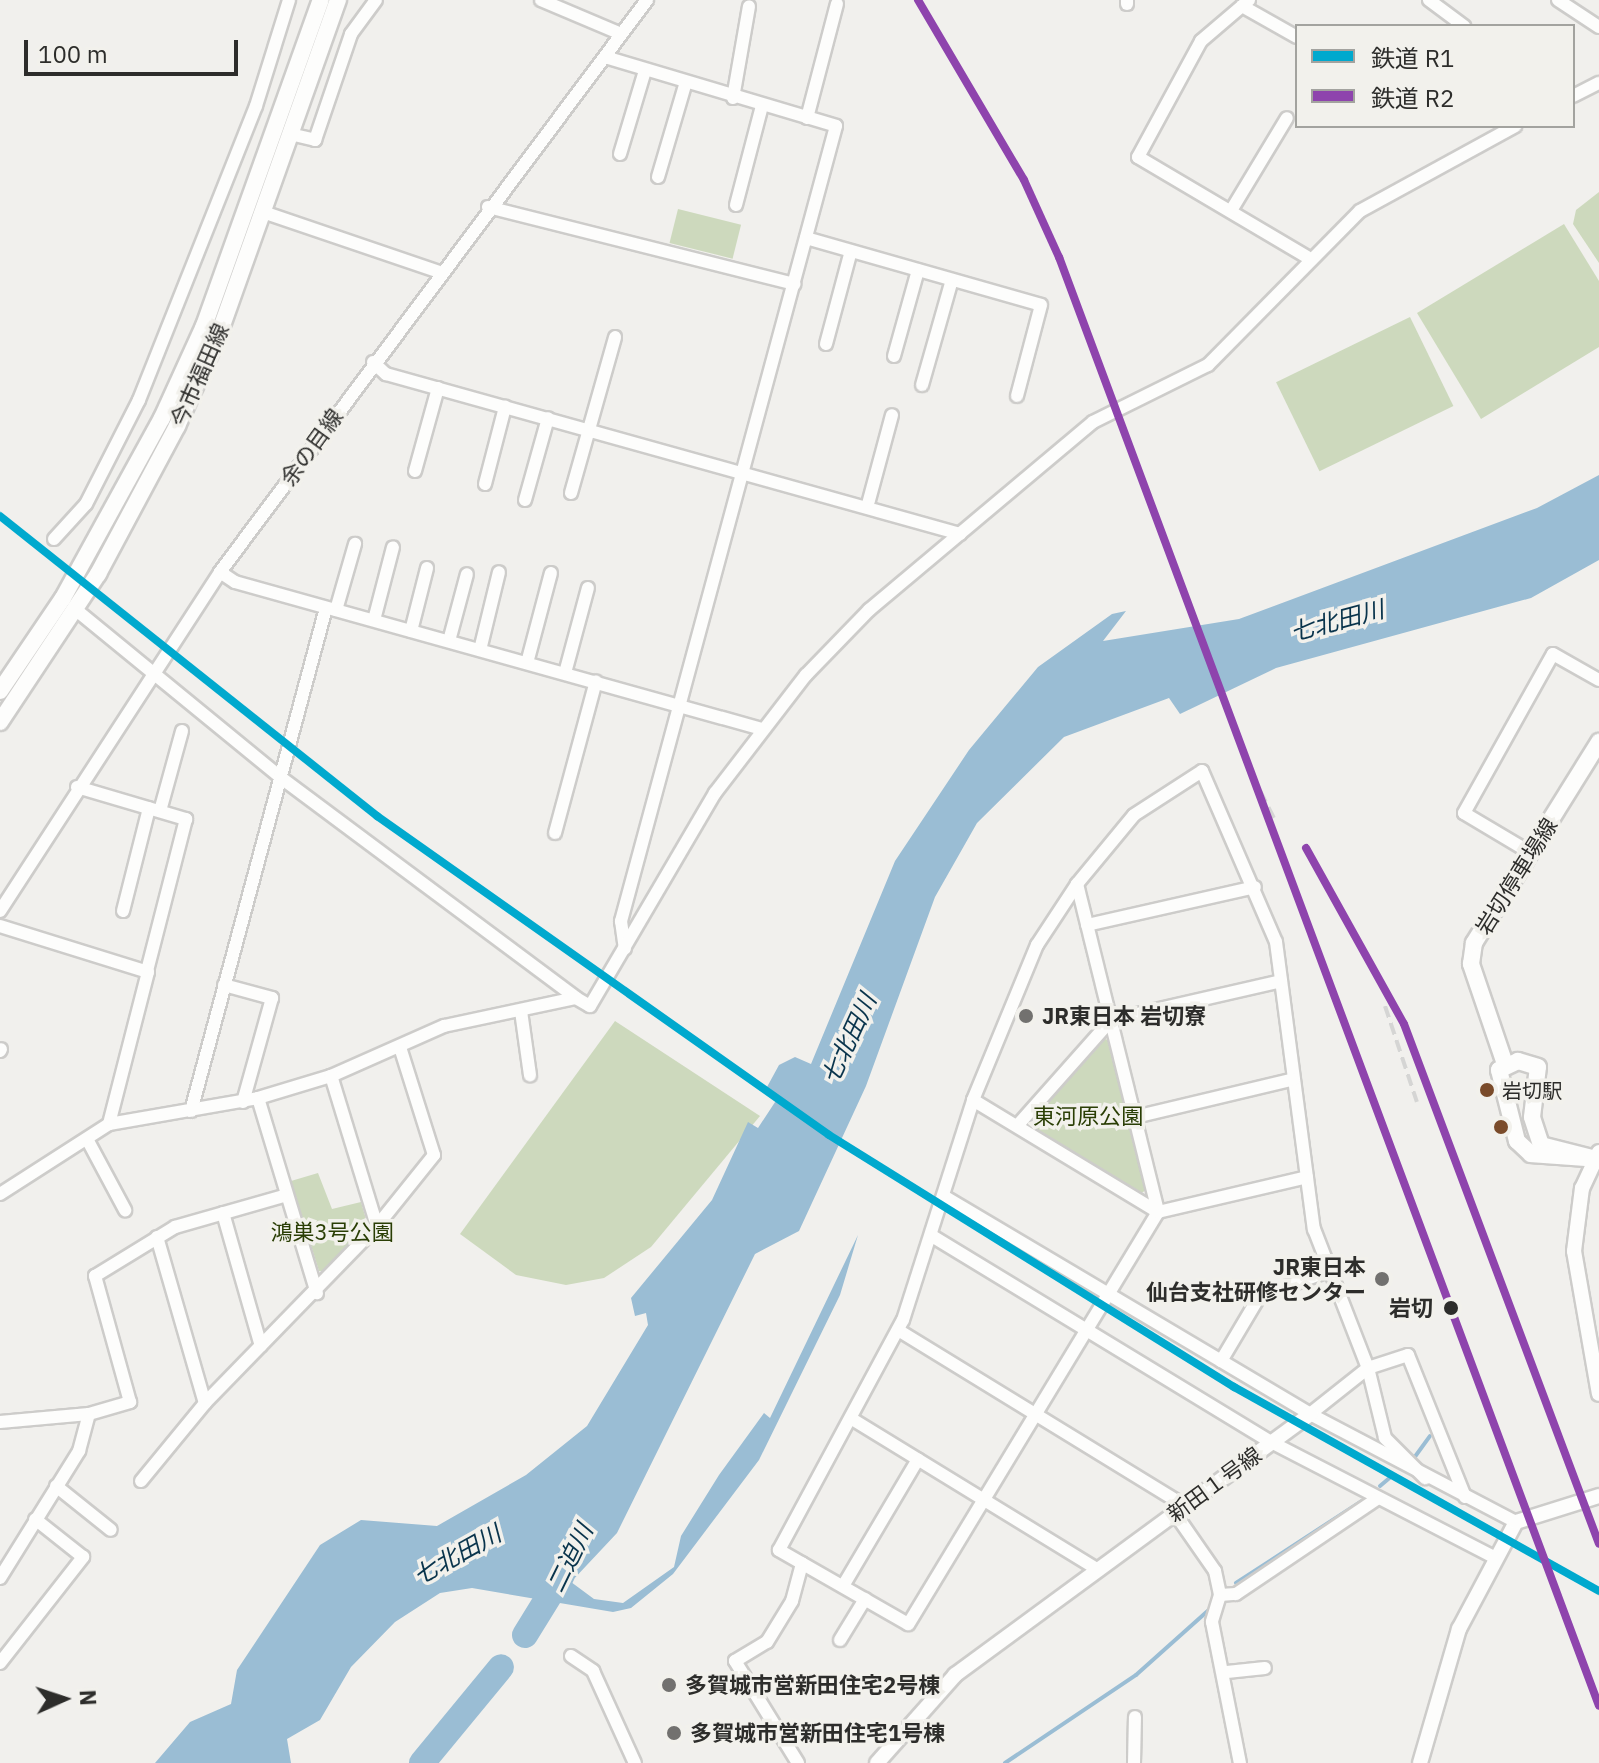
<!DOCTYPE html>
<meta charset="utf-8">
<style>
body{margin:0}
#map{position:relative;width:1599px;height:1763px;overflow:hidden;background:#f1f0ed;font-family:"IBM Plex Sans","Noto Sans JP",sans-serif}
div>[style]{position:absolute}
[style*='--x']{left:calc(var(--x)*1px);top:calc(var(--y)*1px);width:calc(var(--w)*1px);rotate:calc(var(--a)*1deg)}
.green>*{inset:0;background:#cdd9bd;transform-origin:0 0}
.water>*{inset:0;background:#9abdd4}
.stream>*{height:4px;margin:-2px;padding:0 2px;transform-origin:2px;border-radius:2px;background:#9abdd4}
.river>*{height:26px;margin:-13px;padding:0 13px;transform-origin:13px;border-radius:13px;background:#9abdd4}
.roads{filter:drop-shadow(2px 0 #cdccca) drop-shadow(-2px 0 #cdccca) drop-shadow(0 2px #cdccca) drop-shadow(0 -2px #cdccca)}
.minor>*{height:12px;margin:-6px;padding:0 6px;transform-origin:6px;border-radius:6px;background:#fdfdfc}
.tertiary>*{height:14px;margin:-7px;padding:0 7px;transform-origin:7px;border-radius:7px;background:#fdfdfc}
.secondary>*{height:16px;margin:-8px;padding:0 8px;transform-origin:8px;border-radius:8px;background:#fdfdfc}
.rail>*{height:4px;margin-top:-2px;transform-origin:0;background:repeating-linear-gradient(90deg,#d5d5d4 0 12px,transparent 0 18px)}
.rail-1>*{height:8px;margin:-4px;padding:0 4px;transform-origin:4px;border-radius:4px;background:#00a9ce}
.rail-2>*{height:8px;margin:-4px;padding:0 4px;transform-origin:4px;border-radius:4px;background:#8e44ad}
.dots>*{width:22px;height:22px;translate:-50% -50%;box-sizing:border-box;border:4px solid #f2f1ec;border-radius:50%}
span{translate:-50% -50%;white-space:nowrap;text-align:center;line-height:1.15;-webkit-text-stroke:7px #f2f1ec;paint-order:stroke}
.bus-label{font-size:20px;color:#2d2d2b}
.left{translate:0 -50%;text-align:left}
.street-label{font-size:22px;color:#2d2d2b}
.poi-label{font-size:22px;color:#2d2d2b;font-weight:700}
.right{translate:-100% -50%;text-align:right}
.park-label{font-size:22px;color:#2a3e05}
.stop-label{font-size:22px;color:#2d2d2b;font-weight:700}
.water-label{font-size:24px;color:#09344c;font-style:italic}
.legend{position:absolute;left:1295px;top:24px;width:280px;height:104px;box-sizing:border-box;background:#f2f1ec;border:2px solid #a3a39f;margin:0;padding:10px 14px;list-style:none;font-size:24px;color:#2d2d2b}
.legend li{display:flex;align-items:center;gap:16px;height:40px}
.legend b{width:40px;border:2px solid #a3a39f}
.north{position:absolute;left:24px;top:1659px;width:80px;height:80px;-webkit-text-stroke:6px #f2f1ec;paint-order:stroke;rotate:87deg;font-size:22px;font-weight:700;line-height:32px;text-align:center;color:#2d2d2b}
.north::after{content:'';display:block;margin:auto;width:28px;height:36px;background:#2d2d2b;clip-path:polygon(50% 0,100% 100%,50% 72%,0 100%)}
.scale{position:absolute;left:24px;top:40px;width:214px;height:36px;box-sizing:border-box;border:4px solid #2d2d2b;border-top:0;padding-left:10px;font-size:24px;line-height:28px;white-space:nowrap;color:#2d2d2b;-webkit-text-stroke:6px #f2f1ec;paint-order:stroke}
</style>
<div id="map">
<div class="green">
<div style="clip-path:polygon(1599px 192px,1599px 263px,1573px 224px,1576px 210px)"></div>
<div style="left:678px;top:209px;width:65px;height:35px;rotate:14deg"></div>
<div style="clip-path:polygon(1564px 224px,1599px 281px,1599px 347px,1481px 419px,1417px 313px)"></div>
<div style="left:1410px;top:317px;width:99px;height:149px;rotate:64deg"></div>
<div style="clip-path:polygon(615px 1021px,760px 1116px,651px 1247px,604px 1278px,566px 1285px,516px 1275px,460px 1234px)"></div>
<div style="clip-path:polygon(1100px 1038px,1109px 1040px,1146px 1190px,1140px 1194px,1030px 1125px)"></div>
<div style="clip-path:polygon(318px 1173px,332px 1209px,361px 1202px,366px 1219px,328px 1271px,319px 1271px,291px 1181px)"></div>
</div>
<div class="water">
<div style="clip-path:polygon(1599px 475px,1599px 560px,1531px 598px,1276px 668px,1180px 714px,1169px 698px,1064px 737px,977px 823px,935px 897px,866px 1086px,799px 1231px,755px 1254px,617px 1533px,571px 1582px,594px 1599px,623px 1603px,674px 1567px,681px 1536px,719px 1475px,764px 1413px,770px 1418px,858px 1235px,840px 1295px,759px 1460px,673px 1574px,631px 1608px,613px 1612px,472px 1588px,440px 1593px,395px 1622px,351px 1667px,320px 1720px,287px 1739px,291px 1763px,155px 1763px,190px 1722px,231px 1704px,237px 1670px,320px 1545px,361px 1520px,437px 1526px,526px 1475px,587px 1426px,648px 1325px,646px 1313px,635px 1316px,631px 1298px,712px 1200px,748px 1122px,758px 1128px,779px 1096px,767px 1087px,779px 1065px,795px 1057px,811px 1064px,895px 861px,969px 750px,1038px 667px,1112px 614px,1126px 611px,1103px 641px,1239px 619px,1537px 508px)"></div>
</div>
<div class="stream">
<div style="--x:1414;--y:1458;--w:27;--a:-54"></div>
<div style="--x:1380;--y:1486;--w:17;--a:-40"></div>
<div style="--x:1236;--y:1583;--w:150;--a:-33.1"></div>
<div style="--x:1005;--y:1763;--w:158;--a:-33.9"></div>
<div style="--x:1136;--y:1675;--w:101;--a:-41.8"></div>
</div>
<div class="river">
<div style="--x:525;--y:1635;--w:70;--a:-58.3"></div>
<div style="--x:422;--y:1763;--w:124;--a:-50.5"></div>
</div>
<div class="roads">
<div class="minor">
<div style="--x:541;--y:0;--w:87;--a:23"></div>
<div style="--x:1249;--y:0;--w:63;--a:139.5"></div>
<div style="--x:1201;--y:41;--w:132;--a:118.5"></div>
<div style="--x:1138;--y:157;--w:196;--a:30.6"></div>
<div style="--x:1429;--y:0;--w:44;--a:36.6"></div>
<div style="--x:1558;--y:0;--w:49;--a:33.4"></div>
<div style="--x:1127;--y:4;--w:4;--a:-90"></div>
<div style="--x:1242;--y:6;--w:63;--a:29.4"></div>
<div style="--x:605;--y:57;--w:241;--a:16.6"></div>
<div style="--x:836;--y:126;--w:824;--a:105.13"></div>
<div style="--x:621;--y:921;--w:28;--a:82"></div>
<div style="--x:1573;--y:96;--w:29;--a:-27"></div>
<div style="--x:733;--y:98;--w:93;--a:-80.1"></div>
<div style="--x:807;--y:118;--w:118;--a:-75.3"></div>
<div style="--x:290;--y:134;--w:26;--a:13"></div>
<div style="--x:315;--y:140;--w:112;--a:-71.2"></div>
<div style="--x:351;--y:34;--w:42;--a:-53.7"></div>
<div style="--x:620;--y:154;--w:84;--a:-73.3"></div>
<div style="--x:658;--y:177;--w:96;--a:-73.6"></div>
<div style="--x:736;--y:205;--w:102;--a:-75.3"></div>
<div style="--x:488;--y:207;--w:316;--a:14.1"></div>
<div style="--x:1232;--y:209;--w:106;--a:-58.9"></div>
<div style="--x:263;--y:212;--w:186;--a:18.8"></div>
<div style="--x:806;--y:238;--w:244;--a:15.9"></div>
<div style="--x:1041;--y:305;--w:94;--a:104.8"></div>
<div style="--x:826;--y:344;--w:96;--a:-75"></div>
<div style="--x:894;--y:356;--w:89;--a:-74.4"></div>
<div style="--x:373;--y:362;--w:18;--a:43"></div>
<div style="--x:386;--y:374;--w:596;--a:15.58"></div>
<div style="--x:922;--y:385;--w:109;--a:-74.1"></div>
<div style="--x:415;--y:471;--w:86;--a:-74.5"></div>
<div style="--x:485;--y:484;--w:80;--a:-75.4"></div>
<div style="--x:571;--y:493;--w:162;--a:-74.2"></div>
<div style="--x:525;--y:500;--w:85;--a:-74.3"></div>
<div style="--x:868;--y:504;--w:92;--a:-74.9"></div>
<div style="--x:54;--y:539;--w:47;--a:-47.6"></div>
<div style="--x:86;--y:504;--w:117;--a:-63"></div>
<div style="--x:139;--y:400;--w:316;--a:-68.3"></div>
<div style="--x:256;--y:106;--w:111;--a:-72.7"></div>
<div style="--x:220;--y:572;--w:18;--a:34"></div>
<div style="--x:235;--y:582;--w:547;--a:15.59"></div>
<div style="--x:75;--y:609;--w:265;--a:39.3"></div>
<div style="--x:280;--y:777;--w:369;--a:36.7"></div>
<div style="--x:336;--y:610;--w:69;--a:-73.9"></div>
<div style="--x:374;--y:620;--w:75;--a:-75.4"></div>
<div style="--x:411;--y:631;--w:65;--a:-75.7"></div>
<div style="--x:449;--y:641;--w:69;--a:-75"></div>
<div style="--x:480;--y:650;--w:80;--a:-76.3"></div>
<div style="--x:527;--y:663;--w:93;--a:-75.1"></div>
<div style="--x:565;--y:673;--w:88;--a:-74.9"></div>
<div style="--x:77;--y:787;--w:114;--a:16.4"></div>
<div style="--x:186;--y:819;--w:157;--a:104.4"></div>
<div style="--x:160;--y:811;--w:83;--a:-74.6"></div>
<div style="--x:555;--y:833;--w:157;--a:-74.9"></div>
<div style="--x:1531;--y:853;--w:78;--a:-149.2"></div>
<div style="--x:1464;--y:813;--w:182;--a:-60.8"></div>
<div style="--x:1553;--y:654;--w:53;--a:29.5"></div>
<div style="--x:1077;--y:884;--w:338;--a:76.1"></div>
<div style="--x:1158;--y:1212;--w:482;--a:121.2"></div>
<div style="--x:908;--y:1624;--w:149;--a:-150.2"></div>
<div style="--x:779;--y:1550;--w:261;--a:-61.7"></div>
<div style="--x:903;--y:1320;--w:231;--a:-72.3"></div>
<div style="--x:973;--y:1100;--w:168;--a:-67.6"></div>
<div style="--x:1037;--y:945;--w:73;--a:-56.7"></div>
<div style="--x:1077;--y:884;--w:89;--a:-50.4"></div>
<div style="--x:1134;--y:815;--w:81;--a:-32.9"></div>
<div style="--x:1202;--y:771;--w:186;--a:66.6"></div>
<div style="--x:1276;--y:942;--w:290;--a:82.5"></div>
<div style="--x:1314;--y:1229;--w:149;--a:68.8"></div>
<div style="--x:1368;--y:1368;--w:72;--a:76.3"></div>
<div style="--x:1385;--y:1438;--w:57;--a:45"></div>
<div style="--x:0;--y:911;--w:404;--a:-57"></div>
<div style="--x:220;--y:572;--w:714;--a:-53.26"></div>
<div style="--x:123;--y:911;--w:106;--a:-75.8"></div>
<div style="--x:1087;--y:925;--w:172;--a:-12.7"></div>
<div style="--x:0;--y:926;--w:155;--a:17.3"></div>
<div style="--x:148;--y:972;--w:157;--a:104.4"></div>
<div style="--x:224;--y:985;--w:50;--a:15.2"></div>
<div style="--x:272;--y:998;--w:108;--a:105.6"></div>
<div style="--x:521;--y:1011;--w:65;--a:82"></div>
<div style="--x:0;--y:1051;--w:2;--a:-63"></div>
<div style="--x:258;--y:1098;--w:204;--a:73.2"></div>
<div style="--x:973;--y:1100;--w:216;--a:31.2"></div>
<div style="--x:1158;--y:1212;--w:153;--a:-13.2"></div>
<div style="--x:191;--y:1111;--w:521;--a:-74.98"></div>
<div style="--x:1135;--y:1117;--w:163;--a:-13.4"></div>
<div style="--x:1017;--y:1126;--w:142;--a:-48.4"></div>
<div style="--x:1111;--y:1020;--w:174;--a:-12.9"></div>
<div style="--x:87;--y:1139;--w:81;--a:61.8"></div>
<div style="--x:0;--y:1194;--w:130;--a:-32.7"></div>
<div style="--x:109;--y:1124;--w:151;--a:-9.9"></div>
<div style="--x:258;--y:1098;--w:76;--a:-16.8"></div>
<div style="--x:331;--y:1076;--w:124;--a:-23.9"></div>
<div style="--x:444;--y:1026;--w:135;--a:-12"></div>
<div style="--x:576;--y:998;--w:16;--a:30"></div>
<div style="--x:590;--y:1006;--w:247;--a:-59.6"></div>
<div style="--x:715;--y:793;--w:149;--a:-52.4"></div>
<div style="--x:806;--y:675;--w:91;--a:-45.9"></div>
<div style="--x:869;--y:610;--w:292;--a:-40"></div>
<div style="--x:1093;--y:422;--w:128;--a:-26.4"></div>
<div style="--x:1208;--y:365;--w:216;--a:-45.4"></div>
<div style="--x:1360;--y:211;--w:177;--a:-28.7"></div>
<div style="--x:945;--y:1197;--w:425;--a:30.7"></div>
<div style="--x:1310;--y:1414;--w:233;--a:27.7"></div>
<div style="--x:223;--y:1213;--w:138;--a:74.1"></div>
<div style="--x:377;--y:1226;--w:91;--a:-51.2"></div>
<div style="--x:434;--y:1155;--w:113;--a:-107.5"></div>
<div style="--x:932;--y:1236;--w:397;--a:31.3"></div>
<div style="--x:1271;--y:1442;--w:251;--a:27.3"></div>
<div style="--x:157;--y:1237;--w:173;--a:73.9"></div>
<div style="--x:898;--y:1330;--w:335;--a:31.5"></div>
<div style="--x:1221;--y:1361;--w:74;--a:-59.3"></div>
<div style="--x:1259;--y:1297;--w:77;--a:-20.6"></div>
<div style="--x:1310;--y:1414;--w:74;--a:-38.4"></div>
<div style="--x:1368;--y:1368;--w:42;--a:-18"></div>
<div style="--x:1408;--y:1355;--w:153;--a:68.1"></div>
<div style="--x:852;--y:1419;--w:289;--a:31.5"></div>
<div style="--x:0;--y:1422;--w:89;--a:-5.1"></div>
<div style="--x:141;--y:1481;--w:101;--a:-50.6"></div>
<div style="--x:205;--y:1403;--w:247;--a:-45.8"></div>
<div style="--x:377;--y:1226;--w:157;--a:-107"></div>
<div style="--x:56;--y:1486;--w:70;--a:38.7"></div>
<div style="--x:1174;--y:1512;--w:72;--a:55.2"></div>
<div style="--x:1215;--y:1571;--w:25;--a:78"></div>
<div style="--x:1220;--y:1595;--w:28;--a:107"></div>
<div style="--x:1212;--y:1622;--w:144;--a:78.8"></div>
<div style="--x:0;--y:1578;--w:150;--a:-58.1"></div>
<div style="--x:79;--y:1451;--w:38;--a:-75"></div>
<div style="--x:89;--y:1414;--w:43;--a:-16.3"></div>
<div style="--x:130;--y:1402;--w:131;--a:-105.5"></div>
<div style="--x:95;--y:1276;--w:94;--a:-31.5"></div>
<div style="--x:175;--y:1227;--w:116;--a:-15.9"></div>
<div style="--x:843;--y:1586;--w:147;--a:-59.4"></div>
<div style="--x:1220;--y:1595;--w:16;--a:-4"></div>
<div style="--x:1236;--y:1594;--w:170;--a:-34"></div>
<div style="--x:840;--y:1640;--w:48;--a:-58.6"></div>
<div style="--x:571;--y:1656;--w:27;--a:34"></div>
<div style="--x:593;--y:1671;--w:101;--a:65.5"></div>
<div style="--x:0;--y:1663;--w:135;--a:-51.9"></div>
<div style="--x:83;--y:1557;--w:61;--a:-141.6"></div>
<div style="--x:1227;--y:1672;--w:38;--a:-6"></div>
<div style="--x:798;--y:1763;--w:120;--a:-121.7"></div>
<div style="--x:735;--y:1661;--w:37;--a:-31"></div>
<div style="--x:767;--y:1642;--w:48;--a:-58.6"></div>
<div style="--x:792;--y:1601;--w:39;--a:-75"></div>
<div style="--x:1134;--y:1763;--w:46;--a:-88.8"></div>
</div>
<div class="tertiary">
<div style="--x:1599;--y:1152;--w:40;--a:115"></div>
<div style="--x:1582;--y:1188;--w:64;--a:97.2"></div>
<div style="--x:1574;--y:1251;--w:145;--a:80.1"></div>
<div style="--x:877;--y:1763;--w:118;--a:-48.4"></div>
<div style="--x:955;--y:1675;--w:441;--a:-36.3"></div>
<div style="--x:1420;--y:1763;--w:140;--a:-73.8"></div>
<div style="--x:1459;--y:1629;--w:121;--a:-62"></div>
<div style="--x:1516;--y:1522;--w:87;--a:-17.4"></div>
</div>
<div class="secondary">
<div style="--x:0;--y:691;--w:112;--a:-55.9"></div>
<div style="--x:63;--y:598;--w:205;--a:-61.2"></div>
<div style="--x:162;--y:418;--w:101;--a:-65.5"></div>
<div style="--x:204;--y:326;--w:346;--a:-70.3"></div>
<div style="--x:0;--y:722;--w:178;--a:-56.5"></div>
<div style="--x:98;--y:574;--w:168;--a:-61.9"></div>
<div style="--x:177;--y:426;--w:101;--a:-65.5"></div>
<div style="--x:219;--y:334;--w:355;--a:-70.4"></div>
<div style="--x:1505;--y:1064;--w:106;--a:-108.8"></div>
<div style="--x:1471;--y:964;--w:21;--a:-82"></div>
<div style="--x:1474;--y:943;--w:237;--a:-58.1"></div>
<div style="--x:1596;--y:1159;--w:57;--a:-165.7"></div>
<div style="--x:1541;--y:1145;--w:29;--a:-108"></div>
<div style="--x:1532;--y:1117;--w:50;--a:-83.2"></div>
<div style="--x:1538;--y:1067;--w:21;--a:-163"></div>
<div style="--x:1518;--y:1061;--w:21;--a:155"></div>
<div style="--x:1499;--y:1070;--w:73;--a:75.8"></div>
<div style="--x:1517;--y:1141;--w:19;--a:43"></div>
<div style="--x:1531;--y:1154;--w:68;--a:4.2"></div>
</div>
</div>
<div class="rail">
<div style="--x:1244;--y:759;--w:71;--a:63.1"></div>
<div style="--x:1385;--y:1006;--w:101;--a:71.6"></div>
</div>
<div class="rail-1">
<div style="--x:0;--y:516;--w:482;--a:38.5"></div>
<div style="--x:377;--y:816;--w:553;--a:35.21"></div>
<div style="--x:829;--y:1135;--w:477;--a:31.9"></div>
<div style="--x:1234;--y:1387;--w:418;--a:29.2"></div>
</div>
<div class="rail-2">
<div style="--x:918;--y:0;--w:209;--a:59.5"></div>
<div style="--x:1024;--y:180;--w:85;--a:65.6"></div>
<div style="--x:1059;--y:257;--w:1546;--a:69.56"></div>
<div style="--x:1306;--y:848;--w:201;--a:60.9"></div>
<div style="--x:1404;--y:1024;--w:555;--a:69.44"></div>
</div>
<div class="dots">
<div style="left:1026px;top:1016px;background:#72716f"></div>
<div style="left:1487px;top:1090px;background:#7a4b2a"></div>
<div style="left:1501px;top:1127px;background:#7a4b2a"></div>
<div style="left:1382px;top:1279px;background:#72716f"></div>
<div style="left:1451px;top:1308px;background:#2d2d2b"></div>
<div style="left:669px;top:1685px;background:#72716f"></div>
<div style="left:674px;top:1733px;background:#72716f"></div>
</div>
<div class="bus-label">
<span class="left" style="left:1502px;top:1090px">岩切駅</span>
</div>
<div class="street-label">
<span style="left:199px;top:375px;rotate:-66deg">今市福田線</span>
<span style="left:311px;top:447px;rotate:-54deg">余の目線</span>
<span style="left:1516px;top:876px;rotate:-58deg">岩切停車場線</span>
<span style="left:1214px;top:1484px;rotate:-36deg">新田１号線</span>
</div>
<div class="poi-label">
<span class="left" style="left:1042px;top:1016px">JR東日本 岩切寮</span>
<span class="right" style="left:1366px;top:1279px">JR東日本<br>仙台支社研修センター</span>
<span class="left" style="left:685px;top:1685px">多賀城市営新田住宅2号棟</span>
<span class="left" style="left:690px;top:1733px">多賀城市営新田住宅1号棟</span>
</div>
<div class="park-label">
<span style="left:1088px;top:1116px">東河原公園</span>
<span style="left:332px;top:1232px">鴻巣3号公園</span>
</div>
<div class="stop-label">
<span class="right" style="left:1433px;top:1308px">岩切</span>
</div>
<div class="water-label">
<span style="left:1337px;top:621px;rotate:-15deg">七北田川</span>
<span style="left:849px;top:1039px;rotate:-65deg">七北田川</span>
<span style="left:457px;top:1555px;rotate:-29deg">七北田川</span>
<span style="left:570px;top:1558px;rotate:-64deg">二迫川</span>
</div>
<ul class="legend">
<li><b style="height:10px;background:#00a9ce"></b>鉄道 R1</li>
<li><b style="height:10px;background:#8e44ad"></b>鉄道 R2</li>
</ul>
<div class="north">N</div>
<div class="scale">100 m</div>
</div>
